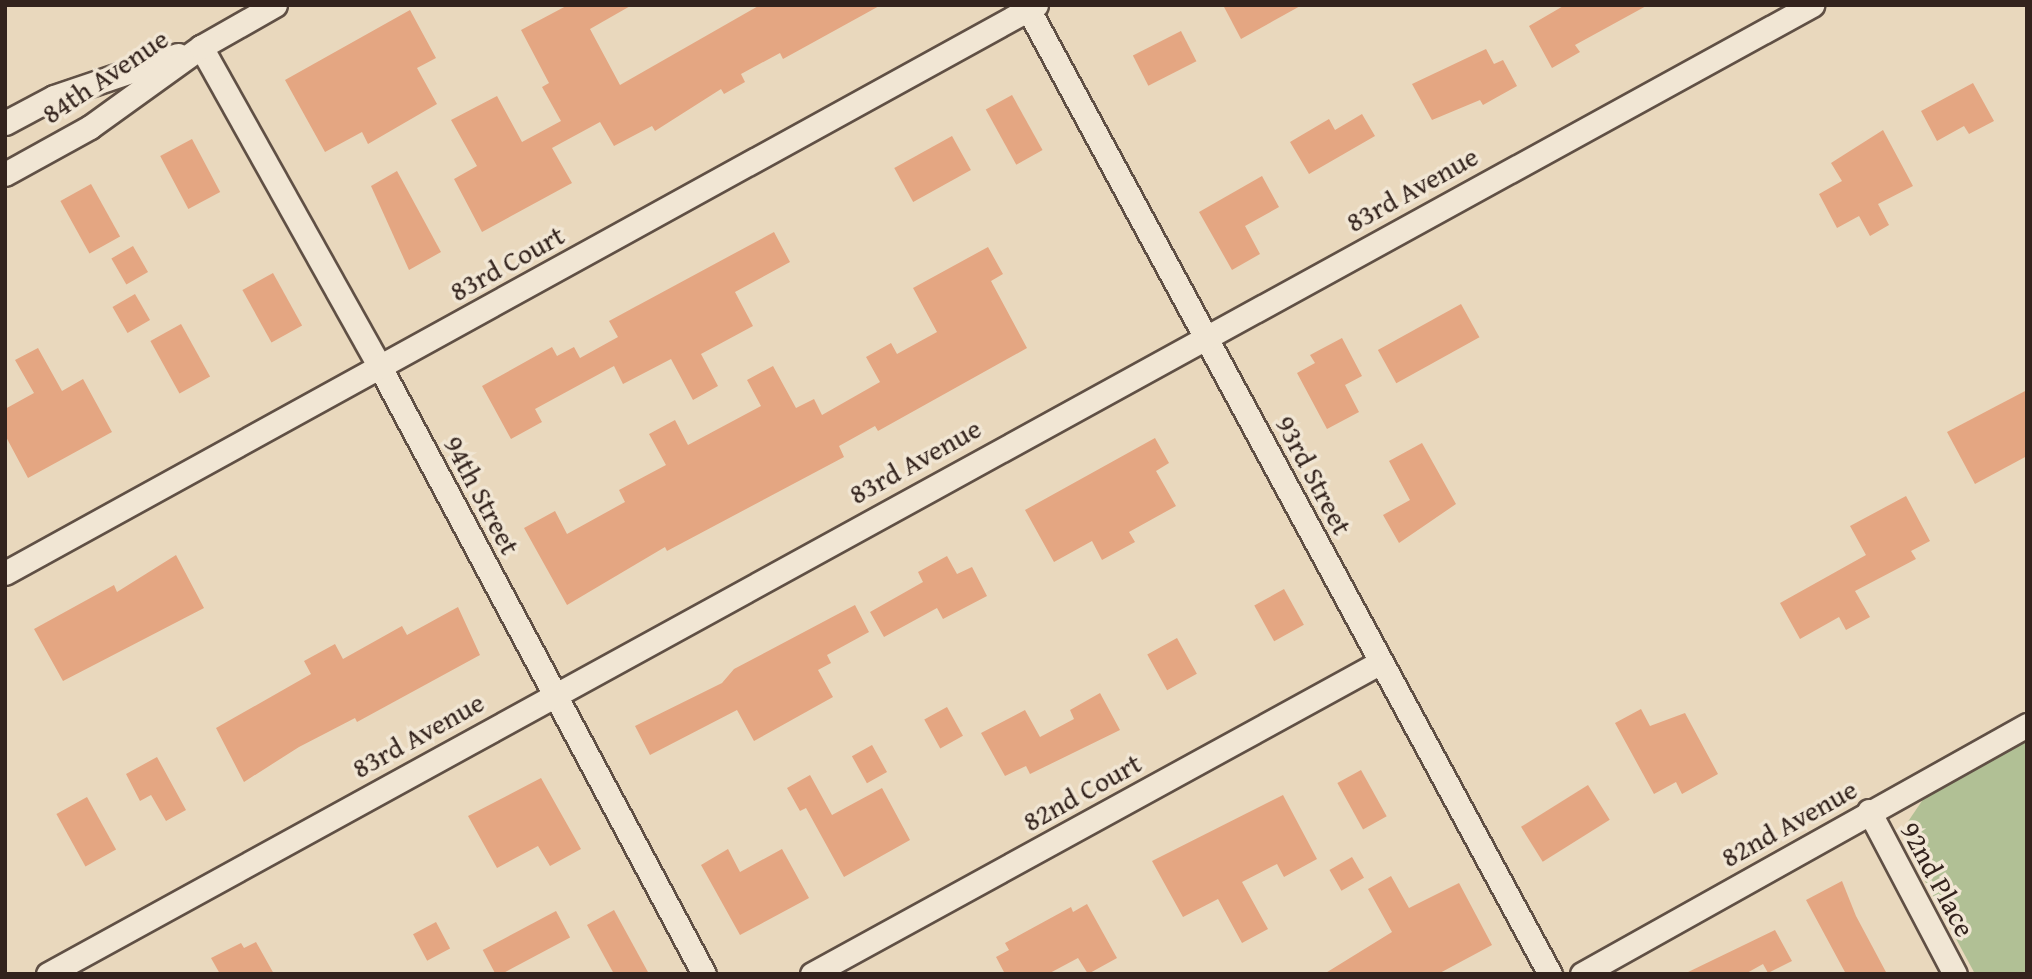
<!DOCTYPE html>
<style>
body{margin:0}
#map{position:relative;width:2032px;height:979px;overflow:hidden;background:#e9d8bd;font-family:"Gentium Book Plus",serif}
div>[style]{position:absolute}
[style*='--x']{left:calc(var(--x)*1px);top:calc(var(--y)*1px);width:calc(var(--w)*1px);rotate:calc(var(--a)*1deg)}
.green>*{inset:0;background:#b1c095}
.building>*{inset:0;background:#e4a682;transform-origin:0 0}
.roads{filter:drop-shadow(2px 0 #605045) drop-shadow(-2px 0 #605045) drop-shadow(0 2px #605045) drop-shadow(0 -2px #605045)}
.minor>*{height:23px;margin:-11.5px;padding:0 11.5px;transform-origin:11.5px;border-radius:11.5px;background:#f1e6d4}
span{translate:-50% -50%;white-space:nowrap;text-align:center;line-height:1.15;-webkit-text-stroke:7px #f1e6d4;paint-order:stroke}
.street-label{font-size:28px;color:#33231d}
.frame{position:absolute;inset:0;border:7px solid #33231d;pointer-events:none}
</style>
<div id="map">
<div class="green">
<div style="clip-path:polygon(2027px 740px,2027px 974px,1975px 974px,1911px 855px,1905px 826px,1926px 795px)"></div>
</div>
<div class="building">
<div style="clip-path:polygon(568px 5px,632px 5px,590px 29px,620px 85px,760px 5px,881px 5px,783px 59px,780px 53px,741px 74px,745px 82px,724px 94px,721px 89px,655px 131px,652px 126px,614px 146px,600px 122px,552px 148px,572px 183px,482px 232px,454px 179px,477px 166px,451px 120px,497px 96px,522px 142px,561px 121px,542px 87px,549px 83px,521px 30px)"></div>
<div style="clip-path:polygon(1223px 5px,1302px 5px,1241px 39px)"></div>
<div style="clip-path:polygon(1565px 5px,1648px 5px,1575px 45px,1580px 52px,1552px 68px,1529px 26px)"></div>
<div style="clip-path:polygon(410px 10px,436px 58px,417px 68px,437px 104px,368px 144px,362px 132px,325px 152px,285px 80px)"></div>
<div style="left:1181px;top:31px;width:34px;height:54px;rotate:63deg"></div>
<div style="clip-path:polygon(1486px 49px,1494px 64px,1503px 60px,1517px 86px,1483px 105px,1480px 100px,1432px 120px,1412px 84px)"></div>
<div style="clip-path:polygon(1973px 83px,1994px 121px,1969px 134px,1964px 126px,1937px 141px,1921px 111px)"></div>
<div style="left:1012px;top:95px;width:63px;height:30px;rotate:61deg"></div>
<div style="clip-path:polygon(1362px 114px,1375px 136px,1309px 174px,1290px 142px,1329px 119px,1335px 130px)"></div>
<div style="clip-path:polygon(1883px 130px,1913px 186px,1878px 204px,1889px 225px,1870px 236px,1859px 216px,1837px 228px,1819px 194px,1842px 181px,1831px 163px)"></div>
<div style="left:952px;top:136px;width:39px;height:66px;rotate:61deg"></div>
<div style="left:192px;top:139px;width:60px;height:36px;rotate:62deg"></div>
<div style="clip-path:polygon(397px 171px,441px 252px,409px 270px,371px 186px)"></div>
<div style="clip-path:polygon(1262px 176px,1279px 207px,1245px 226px,1260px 254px,1232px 270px,1199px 212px)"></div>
<div style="left:91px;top:184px;width:60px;height:35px;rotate:61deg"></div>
<div style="clip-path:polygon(774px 232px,790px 262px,735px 292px,753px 326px,701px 354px,718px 386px,693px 400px,671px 359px,623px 384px,614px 366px,535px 409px,542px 422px,511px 439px,482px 386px,552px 347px,557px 356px,574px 347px,580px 358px,618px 337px,609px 321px)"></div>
<div style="left:133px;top:246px;width:30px;height:25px;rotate:60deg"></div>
<div style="clip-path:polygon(988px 247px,1003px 274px,991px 281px,1027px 348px,878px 431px,875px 426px,839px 446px,844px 457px,667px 551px,665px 547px,567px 605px,524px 528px,555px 511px,567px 534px,625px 502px,619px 490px,666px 465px,649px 434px,675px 420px,688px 445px,761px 406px,747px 380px,773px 366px,796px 408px,814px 399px,822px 415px,880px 382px,866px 357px,891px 343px,897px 354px,937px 332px,913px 288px)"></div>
<div style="left:273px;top:273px;width:60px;height:35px;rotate:61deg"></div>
<div style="left:135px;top:294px;width:30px;height:26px;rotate:60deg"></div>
<div style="left:1461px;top:304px;width:38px;height:95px;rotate:61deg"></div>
<div style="left:181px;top:324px;width:60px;height:35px;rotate:61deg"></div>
<div style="clip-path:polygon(1342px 338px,1362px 376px,1345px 385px,1359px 412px,1327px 429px,1297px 373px,1315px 363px,1310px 355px)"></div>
<div style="clip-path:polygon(38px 348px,62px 391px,83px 379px,112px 432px,28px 478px,5px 435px,5px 409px,34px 393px,15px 360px)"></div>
<div style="clip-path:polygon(2027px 390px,2027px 456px,1975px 484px,1947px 432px)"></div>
<div style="clip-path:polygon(1155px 438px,1169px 463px,1156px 471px,1176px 506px,1129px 532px,1135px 542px,1102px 560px,1092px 541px,1054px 562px,1025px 510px)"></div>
<div style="clip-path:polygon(1422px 443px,1456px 504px,1399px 543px,1383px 515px,1410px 500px,1389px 461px)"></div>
<div style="clip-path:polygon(1906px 496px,1930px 541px,1911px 551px,1916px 559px,1855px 591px,1870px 617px,1846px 630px,1839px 617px,1800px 639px,1780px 603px,1866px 555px,1850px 526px)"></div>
<div style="clip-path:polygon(176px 555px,204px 608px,63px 681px,34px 629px,114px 585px,117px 592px)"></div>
<div style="clip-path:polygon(947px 556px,957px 574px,972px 567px,987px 596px,943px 619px,937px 608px,884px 637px,870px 612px,923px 582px,918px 572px)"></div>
<div style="left:1284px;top:589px;width:41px;height:34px;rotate:61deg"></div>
<div style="clip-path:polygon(855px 605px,869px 632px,827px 655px,831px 663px,818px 670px,833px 697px,754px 741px,737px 710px,650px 755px,635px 726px,722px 683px,734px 669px)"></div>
<div style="clip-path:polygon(458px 607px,480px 655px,357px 722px,355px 718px,299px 747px,244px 782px,216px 728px,311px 674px,304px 661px,335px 644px,343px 659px,402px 626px,407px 635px)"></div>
<div style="left:1177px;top:638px;width:41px;height:34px;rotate:61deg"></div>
<div style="clip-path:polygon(1100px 693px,1120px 730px,1030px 774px,1026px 766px,1005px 776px,981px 733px,1025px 710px,1040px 737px,1074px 719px,1070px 710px)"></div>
<div style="left:947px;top:707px;width:33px;height:26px;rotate:61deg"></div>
<div style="clip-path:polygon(1641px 709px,1650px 726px,1685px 713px,1718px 774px,1682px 794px,1676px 782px,1654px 794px,1615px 723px)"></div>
<div style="left:872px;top:745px;width:31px;height:23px;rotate:61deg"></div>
<div style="clip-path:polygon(157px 757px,186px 810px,166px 821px,151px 795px,140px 801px,126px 774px)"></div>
<div style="left:1361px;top:770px;width:53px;height:27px;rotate:61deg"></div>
<div style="clip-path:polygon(810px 775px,832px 815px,882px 788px,910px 840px,844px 877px,806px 808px,800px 811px,787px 788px)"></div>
<div style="clip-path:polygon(541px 778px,581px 849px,550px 866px,538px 846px,497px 868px,468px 816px)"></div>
<div style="left:1588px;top:785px;width:41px;height:79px;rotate:58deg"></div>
<div style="clip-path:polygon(1283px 795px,1317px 859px,1284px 877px,1277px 864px,1242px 882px,1268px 929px,1242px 943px,1218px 899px,1183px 917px,1152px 861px)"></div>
<div style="left:87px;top:797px;width:60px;height:35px;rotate:61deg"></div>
<div style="clip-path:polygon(728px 849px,740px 872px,782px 849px,809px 898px,740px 935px,701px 865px)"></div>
<div style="left:1352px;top:857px;width:24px;height:26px;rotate:60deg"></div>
<div style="clip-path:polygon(1391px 876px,1409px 908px,1459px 883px,1492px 945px,1438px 974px,1324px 974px,1392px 932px,1368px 889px)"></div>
<div style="clip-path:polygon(1842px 881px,1856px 916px,1887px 974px,1846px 974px,1806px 900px)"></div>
<div style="clip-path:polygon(1087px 904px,1117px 958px,1088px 974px,1078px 958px,1048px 974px,1005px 974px,996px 957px,1009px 950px,1005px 943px,1071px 907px,1073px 912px)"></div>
<div style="clip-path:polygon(614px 910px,649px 974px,614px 974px,587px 925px)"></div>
<div style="left:556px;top:911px;width:30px;height:83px;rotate:62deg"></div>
<div style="left:436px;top:922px;width:30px;height:26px;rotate:62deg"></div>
<div style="clip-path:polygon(1775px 930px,1792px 961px,1768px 973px,1763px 964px,1745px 974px,1684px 974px)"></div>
<div style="clip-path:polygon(256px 942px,274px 974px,220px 974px,211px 958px,241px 943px,244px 948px)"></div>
</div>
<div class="roads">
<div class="minor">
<div style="--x:1026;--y:5;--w:1102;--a:61.6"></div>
<div style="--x:201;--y:47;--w:367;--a:60.8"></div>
<div style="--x:380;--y:367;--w:688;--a:61.91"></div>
<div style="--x:5;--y:123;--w:55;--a:-28"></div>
<div style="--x:54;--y:97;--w:131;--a:-18.7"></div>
<div style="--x:5;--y:174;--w:97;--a:-28.9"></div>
<div style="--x:90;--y:127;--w:137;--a:-35.8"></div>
<div style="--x:201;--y:47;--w:85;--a:-29.6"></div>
<div style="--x:5;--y:573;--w:1177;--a:-28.85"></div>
<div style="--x:1869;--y:811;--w:184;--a:62.2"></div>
<div style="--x:48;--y:974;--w:2013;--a:-28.78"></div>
<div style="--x:812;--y:974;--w:649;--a:-28.74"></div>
<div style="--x:1582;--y:974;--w:510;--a:-29.23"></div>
</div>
</div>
<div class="street-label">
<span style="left:105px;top:76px;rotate:-34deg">84th Avenue</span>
<span style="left:1412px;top:189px;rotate:-29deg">83rd Avenue</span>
<span style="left:507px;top:263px;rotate:-29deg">83rd Court</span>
<span style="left:915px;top:461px;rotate:-29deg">83rd Avenue</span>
<span style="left:1314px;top:475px;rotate:62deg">93rd Street</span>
<span style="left:482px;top:495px;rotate:62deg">94th Street</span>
<span style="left:418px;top:735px;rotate:-29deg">83rd Avenue</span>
<span style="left:1082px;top:792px;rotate:-29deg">82nd Court</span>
<span style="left:1789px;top:823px;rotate:-29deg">82nd Avenue</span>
<span style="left:1938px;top:879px;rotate:62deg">92nd Place</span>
</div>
<div class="frame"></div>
</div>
